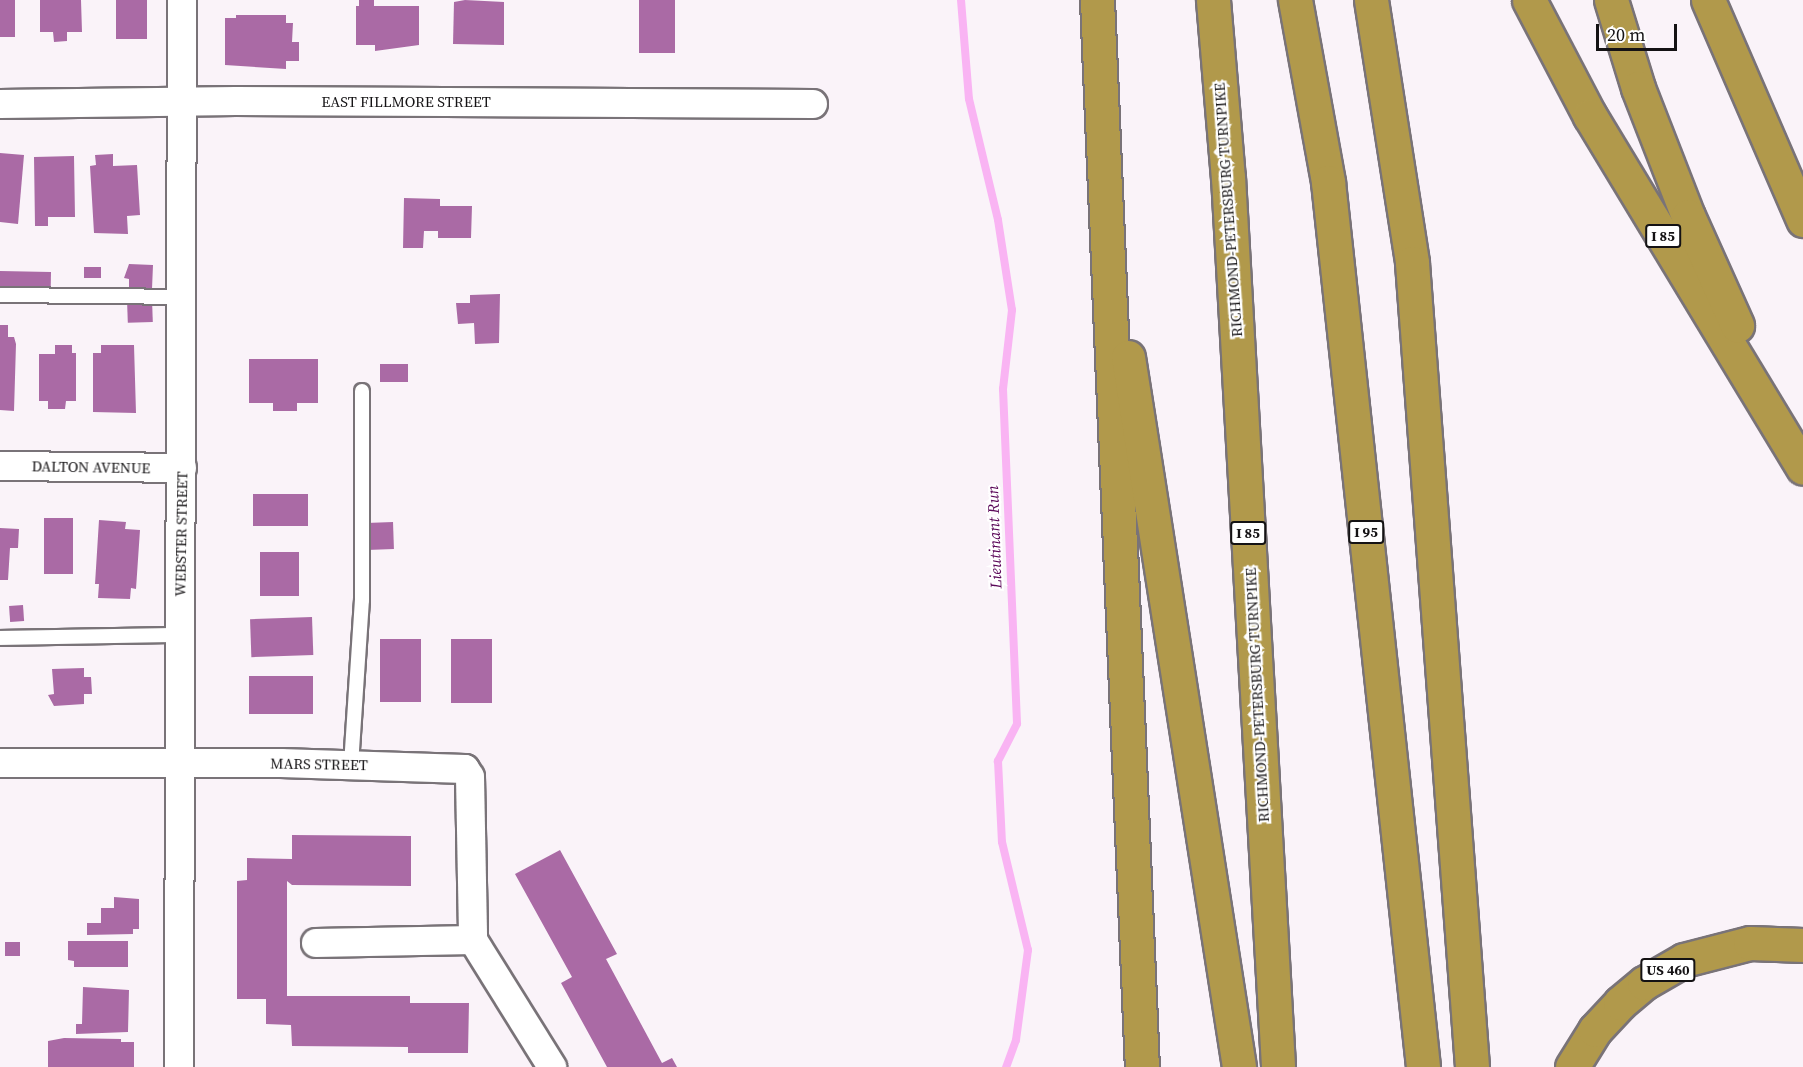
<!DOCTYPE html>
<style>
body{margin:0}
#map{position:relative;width:1803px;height:1067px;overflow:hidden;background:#faf3f9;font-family:"Source Serif 4",serif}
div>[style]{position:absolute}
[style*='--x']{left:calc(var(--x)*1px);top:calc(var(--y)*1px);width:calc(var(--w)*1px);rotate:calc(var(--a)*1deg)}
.stream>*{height:8px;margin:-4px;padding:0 4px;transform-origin:4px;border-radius:4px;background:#f9b4f3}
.building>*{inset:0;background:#aa6aa5;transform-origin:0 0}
.roads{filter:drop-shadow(2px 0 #797378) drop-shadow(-2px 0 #797378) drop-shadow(0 2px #797378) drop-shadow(0 -2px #797378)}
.service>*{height:14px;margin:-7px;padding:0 7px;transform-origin:7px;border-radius:7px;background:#fff}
.minor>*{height:28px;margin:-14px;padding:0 14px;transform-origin:14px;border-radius:14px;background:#fff}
.motorway>*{height:33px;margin:-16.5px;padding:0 16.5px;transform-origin:16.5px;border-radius:16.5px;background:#b1994b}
span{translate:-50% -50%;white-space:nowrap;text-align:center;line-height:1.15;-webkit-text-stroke:4.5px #fff;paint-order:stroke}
.shield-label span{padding:2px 4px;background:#fff;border:2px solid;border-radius:4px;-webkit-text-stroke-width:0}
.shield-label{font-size:14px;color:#141214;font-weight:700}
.street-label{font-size:15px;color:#141214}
.water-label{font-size:16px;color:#5b0859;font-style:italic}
.scale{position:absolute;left:1596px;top:24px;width:81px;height:27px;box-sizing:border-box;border:3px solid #141214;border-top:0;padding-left:8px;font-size:18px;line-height:21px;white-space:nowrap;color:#141214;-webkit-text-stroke:4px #fff;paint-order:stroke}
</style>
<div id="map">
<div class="stream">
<div style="--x:961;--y:0;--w:99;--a:85.4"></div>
<div style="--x:969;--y:99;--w:124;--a:76.5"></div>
<div style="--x:998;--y:220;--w:91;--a:81.2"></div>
<div style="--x:1012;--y:310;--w:80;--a:96.5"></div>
<div style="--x:1003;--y:389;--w:335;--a:87.6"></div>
<div style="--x:1017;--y:724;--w:42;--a:117.2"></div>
<div style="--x:998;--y:761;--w:81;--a:87.2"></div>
<div style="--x:1002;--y:842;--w:111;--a:76.5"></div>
<div style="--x:1028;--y:950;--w:91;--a:97.6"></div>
<div style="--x:1016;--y:1040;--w:29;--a:110"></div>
</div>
<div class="building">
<div style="left:0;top:0;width:15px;height:37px"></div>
<div style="clip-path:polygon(40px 0,81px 0,82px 32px,67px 32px,67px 41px,54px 42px,53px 32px,40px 32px)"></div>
<div style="left:116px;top:0;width:31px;height:39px"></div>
<div style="clip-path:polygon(359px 0,374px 0,374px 6px,419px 6px,419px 45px,375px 51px,375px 45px,356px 45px,356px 6px,359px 6px)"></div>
<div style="clip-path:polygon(465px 0,504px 2px,504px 45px,453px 44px,454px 2px)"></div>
<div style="left:639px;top:0;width:36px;height:53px"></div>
<div style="clip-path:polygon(236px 15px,286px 15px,286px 23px,293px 23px,292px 42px,299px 42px,299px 61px,286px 61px,286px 69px,225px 65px,225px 18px,236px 18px)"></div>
<div style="clip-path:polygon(0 153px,24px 155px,18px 224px,0 222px)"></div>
<div style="clip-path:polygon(113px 154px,113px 166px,137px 165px,140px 215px,127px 216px,128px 234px,94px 233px,90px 166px,96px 165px,95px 155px)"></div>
<div style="clip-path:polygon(74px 156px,75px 217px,48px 217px,48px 226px,35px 226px,34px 157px)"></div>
<div style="clip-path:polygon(404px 198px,440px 199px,440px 206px,472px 206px,471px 238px,438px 238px,438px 231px,424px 231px,423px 248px,403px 248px)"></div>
<div style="clip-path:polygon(129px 264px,153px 265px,152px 289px,129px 288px,129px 279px,124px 278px)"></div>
<div style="left:101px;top:267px;width:11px;height:17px;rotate:90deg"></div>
<div style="left:0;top:271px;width:51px;height:15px;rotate:1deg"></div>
<div style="clip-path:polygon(500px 294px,499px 343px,475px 344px,474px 323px,458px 324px,456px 303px,470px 303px,470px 295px)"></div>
<div style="left:152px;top:299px;width:23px;height:25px;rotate:88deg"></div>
<div style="clip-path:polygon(0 325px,8px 325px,8px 337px,14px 337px,16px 344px,14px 411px,0 410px)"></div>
<div style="clip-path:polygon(55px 345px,72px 345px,72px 353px,76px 353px,76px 401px,66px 401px,65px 409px,48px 409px,48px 401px,39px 401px,39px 354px,55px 354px)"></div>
<div style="clip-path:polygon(101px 345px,134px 345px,136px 413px,93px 412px,93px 353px,101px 353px)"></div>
<div style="clip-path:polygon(249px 359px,318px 359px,318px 403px,297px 403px,297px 411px,273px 411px,273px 403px,249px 403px)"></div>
<div style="left:408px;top:364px;width:18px;height:28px;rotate:90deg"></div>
<div style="left:308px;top:494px;width:32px;height:55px;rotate:90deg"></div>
<div style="left:44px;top:518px;width:29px;height:56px"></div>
<div style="clip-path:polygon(99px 520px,126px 522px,125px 529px,140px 530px,136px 589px,131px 588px,130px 599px,98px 598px,99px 584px,95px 584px)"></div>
<div style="left:393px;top:522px;width:27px;height:27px;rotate:88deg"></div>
<div style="clip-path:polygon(0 528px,19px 529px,18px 548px,10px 548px,8px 580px,0 580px)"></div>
<div style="left:260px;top:552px;width:39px;height:44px"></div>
<div style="left:23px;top:605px;width:16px;height:14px;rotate:86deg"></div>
<div style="left:312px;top:617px;width:38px;height:62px;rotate:88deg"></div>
<div style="left:380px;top:639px;width:41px;height:63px"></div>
<div style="left:451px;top:639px;width:41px;height:64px"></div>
<div style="clip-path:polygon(84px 668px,84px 677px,91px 677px,92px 694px,84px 694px,84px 704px,54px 706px,48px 695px,54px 694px,52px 669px)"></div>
<div style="left:249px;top:676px;width:64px;height:38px"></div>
<div style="clip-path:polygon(292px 835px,411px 836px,411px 886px,292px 885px,287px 881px,287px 996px,410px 996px,410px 1003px,469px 1003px,468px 1053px,408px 1053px,408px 1047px,292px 1046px,291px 1025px,266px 1024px,266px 999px,237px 999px,237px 881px,247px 880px,247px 858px,292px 859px)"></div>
<div style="clip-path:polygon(560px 850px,617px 954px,606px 959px,662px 1063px,672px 1058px,677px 1067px,607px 1067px,561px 983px,572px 977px,515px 874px)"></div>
<div style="clip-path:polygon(114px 897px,139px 899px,139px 929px,133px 929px,133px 934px,87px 935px,87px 923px,101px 923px,101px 908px,114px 908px)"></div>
<div style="clip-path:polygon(68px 941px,128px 941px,128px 967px,74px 967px,74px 961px,68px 960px)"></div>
<div style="left:5px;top:942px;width:15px;height:14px"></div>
<div style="clip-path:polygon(83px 987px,129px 990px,128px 1032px,76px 1034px,76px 1024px,82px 1024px)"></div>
<div style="clip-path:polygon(64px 1038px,121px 1039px,121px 1042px,134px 1042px,134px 1067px,48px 1067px,48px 1041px)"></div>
</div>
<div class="roads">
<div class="service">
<div style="--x:0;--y:295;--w:183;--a:0.6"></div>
<div style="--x:0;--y:638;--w:180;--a:-1"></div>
<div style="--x:351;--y:765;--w:165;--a:-86.2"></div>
<div style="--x:362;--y:600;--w:209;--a:-90"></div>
</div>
<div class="minor">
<div style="--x:0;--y:104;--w:236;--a:-0.7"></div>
<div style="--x:236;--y:101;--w:577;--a:0.3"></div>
<div style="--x:0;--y:466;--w:182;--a:0.6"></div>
<div style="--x:0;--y:763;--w:281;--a:0"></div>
<div style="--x:281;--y:763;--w:184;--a:1.9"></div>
<div style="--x:465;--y:769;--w:9;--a:58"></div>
<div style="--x:470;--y:777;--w:163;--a:88.9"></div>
<div style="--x:316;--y:943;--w:157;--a:-1.1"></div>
<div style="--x:473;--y:940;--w:150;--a:58.1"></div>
<div style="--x:179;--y:1067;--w:1067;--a:-89.84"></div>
</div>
<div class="motorway">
<div style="--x:1097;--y:0;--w:1068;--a:87.59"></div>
<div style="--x:1213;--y:0;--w:178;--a:85.2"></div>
<div style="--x:1228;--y:177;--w:891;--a:86.78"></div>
<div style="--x:1295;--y:0;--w:185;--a:79.7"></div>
<div style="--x:1328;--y:182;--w:890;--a:83.87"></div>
<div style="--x:1371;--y:0;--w:266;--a:81.1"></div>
<div style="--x:1412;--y:263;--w:806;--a:85.73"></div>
<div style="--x:1529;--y:0;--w:131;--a:62.3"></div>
<div style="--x:1590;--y:116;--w:411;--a:58.8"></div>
<div style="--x:1611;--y:0;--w:92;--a:72.9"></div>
<div style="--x:1638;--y:88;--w:137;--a:68.7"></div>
<div style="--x:1688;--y:216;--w:120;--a:65.8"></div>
<div style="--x:1708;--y:0;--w:240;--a:66.6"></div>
<div style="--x:1128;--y:357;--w:719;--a:81.11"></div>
<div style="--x:1572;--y:1067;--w:44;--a:-58.1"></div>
<div style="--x:1595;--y:1030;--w:37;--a:-47"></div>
<div style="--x:1620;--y:1003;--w:31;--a:-40"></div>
<div style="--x:1644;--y:983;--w:46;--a:-29.9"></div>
<div style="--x:1684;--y:960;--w:68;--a:-14.4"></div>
<div style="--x:1750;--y:943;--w:53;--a:2.2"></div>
</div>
</div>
<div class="shield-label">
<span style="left:1663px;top:236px">I 85</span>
<span style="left:1366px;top:532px">I 95</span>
<span style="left:1248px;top:533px">I 85</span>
<span style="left:1668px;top:970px">US 460</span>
</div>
<div class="street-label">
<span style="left:406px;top:102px">EAST FILLMORE STREET</span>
<span style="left:1228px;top:210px;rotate:-94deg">RICHMOND-PETERSBURG TURNPIKE</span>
<span style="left:91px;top:467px;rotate:1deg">DALTON AVENUE</span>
<span style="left:181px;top:534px;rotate:-89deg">WEBSTER STREET</span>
<span style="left:1257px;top:695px;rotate:-93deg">RICHMOND-PETERSBURG TURNPIKE</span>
<span style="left:319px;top:764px;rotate:1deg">MARS STREET</span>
</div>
<div class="water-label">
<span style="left:994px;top:537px;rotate:-92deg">Lieutinant Run</span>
</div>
<div class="scale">20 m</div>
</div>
